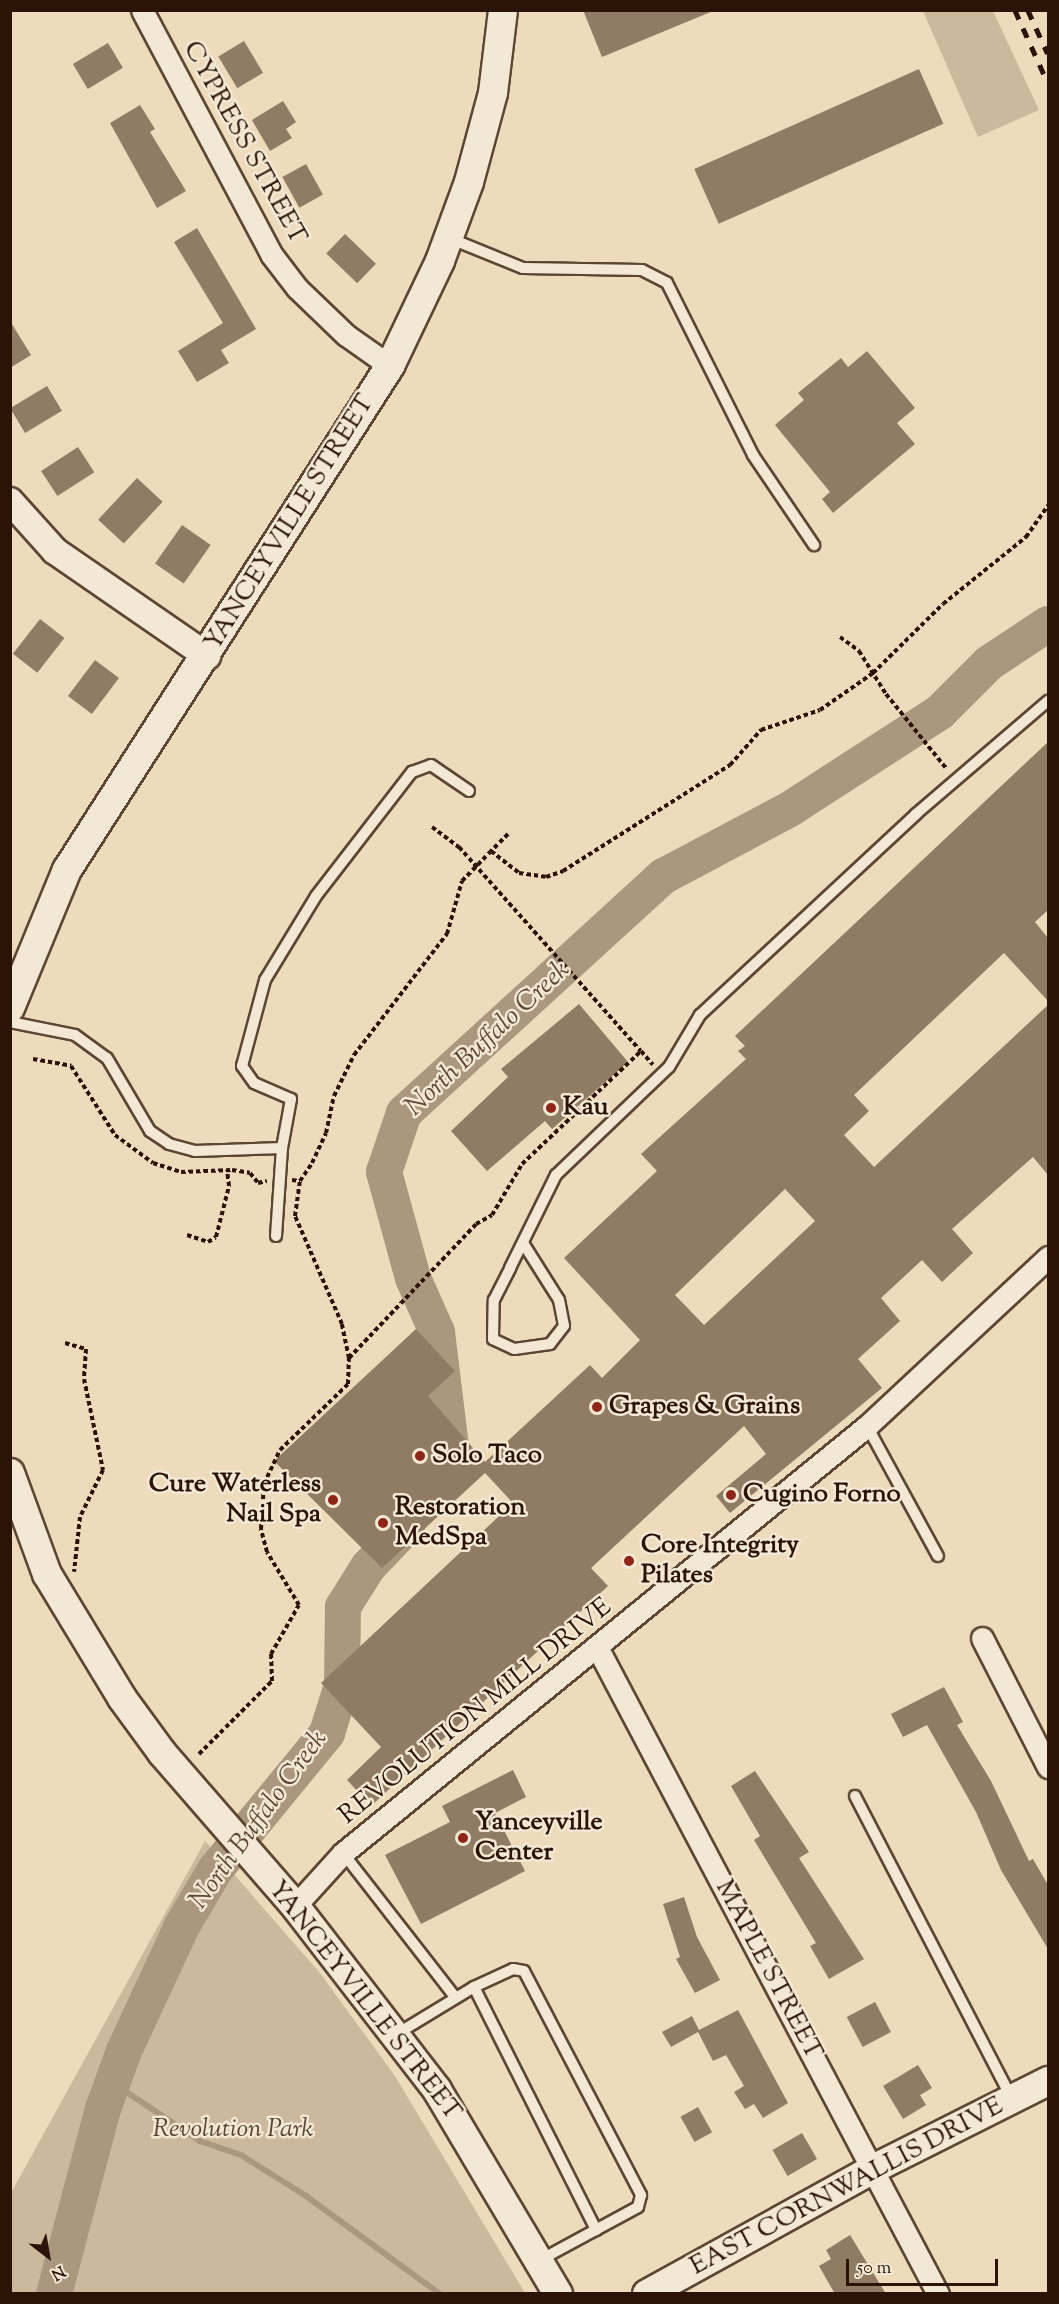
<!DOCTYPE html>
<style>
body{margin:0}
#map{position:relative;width:1059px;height:2304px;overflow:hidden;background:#eddbbc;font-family:"Sorts Mill Goudy",serif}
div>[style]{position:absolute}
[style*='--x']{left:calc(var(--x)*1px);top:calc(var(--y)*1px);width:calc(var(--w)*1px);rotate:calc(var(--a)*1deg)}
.green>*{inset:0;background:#ccb99d}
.stream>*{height:6px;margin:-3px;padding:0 3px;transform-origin:3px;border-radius:3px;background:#ab977e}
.river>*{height:36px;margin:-18px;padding:0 18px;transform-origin:18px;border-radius:18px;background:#ab977e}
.building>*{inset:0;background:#907b64;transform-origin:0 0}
.path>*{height:4px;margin-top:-2px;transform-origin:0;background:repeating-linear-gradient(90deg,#2b1405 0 4.5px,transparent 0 7.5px)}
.roads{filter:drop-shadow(2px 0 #5c4633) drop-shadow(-2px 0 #5c4633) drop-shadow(0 2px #5c4633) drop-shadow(0 -2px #5c4633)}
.service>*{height:10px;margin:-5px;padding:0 5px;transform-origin:5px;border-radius:5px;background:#f3e8d3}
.minor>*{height:21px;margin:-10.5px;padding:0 10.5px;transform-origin:10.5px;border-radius:10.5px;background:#f3e8d3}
.tertiary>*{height:26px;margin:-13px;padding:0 13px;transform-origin:13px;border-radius:13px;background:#f3e8d3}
.secondary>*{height:28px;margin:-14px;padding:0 14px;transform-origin:14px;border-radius:14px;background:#f3e8d3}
.rail>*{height:4.5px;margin-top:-2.25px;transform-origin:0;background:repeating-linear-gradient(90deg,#2b1405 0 10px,transparent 0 20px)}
.dots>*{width:16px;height:16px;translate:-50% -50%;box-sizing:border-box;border:3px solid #f3e8d3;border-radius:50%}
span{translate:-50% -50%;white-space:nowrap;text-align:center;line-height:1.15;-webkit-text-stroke:5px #f3e8d3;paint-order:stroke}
.street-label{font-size:26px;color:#2b1405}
.poi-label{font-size:26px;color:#2b1405;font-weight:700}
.left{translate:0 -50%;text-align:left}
.right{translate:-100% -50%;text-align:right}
.park-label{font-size:26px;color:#5b4633;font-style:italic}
.water-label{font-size:27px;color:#5e4835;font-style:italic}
.frame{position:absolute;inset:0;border:12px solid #2b1405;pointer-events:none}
.north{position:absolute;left:18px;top:2226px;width:60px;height:60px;-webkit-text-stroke:4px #f3e8d3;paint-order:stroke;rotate:149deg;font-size:16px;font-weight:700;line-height:24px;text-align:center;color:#2b1405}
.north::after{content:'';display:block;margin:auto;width:21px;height:27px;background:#2b1405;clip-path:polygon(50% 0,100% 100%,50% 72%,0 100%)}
.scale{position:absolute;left:846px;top:2259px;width:152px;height:27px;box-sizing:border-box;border:3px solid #2b1405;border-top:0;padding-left:8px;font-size:18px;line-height:21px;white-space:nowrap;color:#2b1405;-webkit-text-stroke:4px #f3e8d3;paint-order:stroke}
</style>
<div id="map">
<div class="green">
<div style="clip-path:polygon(923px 11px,993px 11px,1039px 110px,978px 137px)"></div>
<div style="clip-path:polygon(205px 1841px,320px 1973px,395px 2076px,525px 2293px,11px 2293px,11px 2193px)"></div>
</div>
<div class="stream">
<div style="--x:113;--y:2083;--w:105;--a:33.7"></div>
<div style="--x:200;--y:2141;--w:43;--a:18.9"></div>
<div style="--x:241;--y:2155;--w:77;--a:32.2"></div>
<div style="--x:306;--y:2196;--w:166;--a:36.2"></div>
</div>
<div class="river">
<div style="--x:453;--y:1463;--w:132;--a:-97"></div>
<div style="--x:437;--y:1332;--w:59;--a:-114"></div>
<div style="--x:413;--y:1278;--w:110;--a:-105.3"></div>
<div style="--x:384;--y:1172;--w:62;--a:-71.3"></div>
<div style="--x:404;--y:1113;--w:352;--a:-42.4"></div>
<div style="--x:664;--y:876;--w:143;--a:-28"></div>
<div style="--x:790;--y:809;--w:179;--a:-32.9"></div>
<div style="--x:940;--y:712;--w:69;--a:-45"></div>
<div style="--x:989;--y:663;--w:71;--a:-33.5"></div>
<div style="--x:54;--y:2294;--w:191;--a:-75.2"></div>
<div style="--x:103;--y:2109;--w:62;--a:-70.1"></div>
<div style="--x:124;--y:2051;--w:138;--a:-65.1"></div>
<div style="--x:182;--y:1926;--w:65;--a:-59.5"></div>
<div style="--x:215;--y:1870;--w:177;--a:-50.7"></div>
<div style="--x:327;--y:1733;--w:50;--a:-72.6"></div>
<div style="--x:342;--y:1685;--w:78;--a:-89.3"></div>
<div style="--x:343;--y:1607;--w:47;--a:-58"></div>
<div style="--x:368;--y:1567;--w:57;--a:-46.4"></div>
</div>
<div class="building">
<div style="clip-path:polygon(583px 10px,713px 10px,713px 11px,602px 57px)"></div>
<div style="left:244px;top:41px;width:37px;height:30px;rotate:59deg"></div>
<div style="left:108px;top:43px;width:29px;height:41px;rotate:59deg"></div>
<div style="left:919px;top:69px;width:60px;height:246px;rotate:66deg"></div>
<div style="clip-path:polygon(283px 101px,296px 122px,286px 129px,292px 138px,270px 151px,252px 120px)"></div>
<div style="clip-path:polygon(140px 105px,155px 129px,150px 132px,186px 191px,157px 208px,110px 123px)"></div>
<div style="left:306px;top:164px;width:35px;height:27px;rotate:61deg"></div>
<div style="clip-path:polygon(197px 228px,256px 329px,221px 350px,229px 363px,197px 382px,178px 351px,223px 323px,174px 242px)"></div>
<div style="left:345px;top:234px;width:43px;height:27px;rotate:44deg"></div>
<div style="clip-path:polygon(10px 321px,31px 355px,10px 368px)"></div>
<div style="clip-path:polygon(867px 351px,915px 408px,897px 423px,915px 444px,833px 513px,822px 499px,830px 492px,775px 425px,804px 400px,798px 393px,841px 358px,848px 367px)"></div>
<div style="left:47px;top:386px;width:29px;height:43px;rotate:59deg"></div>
<div style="left:78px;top:447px;width:30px;height:44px;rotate:57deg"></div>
<div style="left:137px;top:478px;width:35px;height:57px;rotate:43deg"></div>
<div style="left:182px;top:525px;width:35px;height:47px;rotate:35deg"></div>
<div style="left:40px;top:619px;width:31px;height:44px;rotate:38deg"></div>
<div style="left:95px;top:660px;width:30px;height:45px;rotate:37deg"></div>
<div style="clip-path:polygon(evenodd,1048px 742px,1048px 910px,1035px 922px,1048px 938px,1048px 1001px,1004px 953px,854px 1095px,869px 1111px,844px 1135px,874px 1167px,1048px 1005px,1048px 1175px,1033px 1157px,952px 1229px,973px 1253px,942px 1282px,922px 1260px,881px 1298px,900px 1321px,858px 1359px,882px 1388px,730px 1513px,716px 1496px,766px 1454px,744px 1426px,591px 1568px,608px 1586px,371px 1806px,347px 1780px,381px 1747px,321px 1683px,513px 1503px,485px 1473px,382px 1568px,274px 1461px,416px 1329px,455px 1371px,428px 1396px,485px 1462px,590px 1365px,602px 1378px,640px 1340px,564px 1258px,657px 1171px,641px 1154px,746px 1059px,738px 1051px,745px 1046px,735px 1036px,1048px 742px,785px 1189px,815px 1221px,704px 1325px,675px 1295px,785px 1189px)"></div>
<div style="clip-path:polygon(579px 1004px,628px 1062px,552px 1129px,545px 1121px,487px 1171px,451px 1131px,508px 1077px,501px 1069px)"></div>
<div style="clip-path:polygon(944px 1687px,963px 1722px,957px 1725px,991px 1781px,1029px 1861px,1033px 1859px,1048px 1885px,1048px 1949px,1001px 1870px,976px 1812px,927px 1725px,903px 1737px,891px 1714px)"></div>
<div style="clip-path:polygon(513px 1770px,526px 1797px,495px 1813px,525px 1871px,421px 1924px,385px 1855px,450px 1822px,442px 1806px)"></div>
<div style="clip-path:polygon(755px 1771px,809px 1852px,799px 1858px,864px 1959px,829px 1979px,810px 1946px,816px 1943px,754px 1840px,760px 1836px,731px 1786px)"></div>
<div style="clip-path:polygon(684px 1897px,697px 1937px,720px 1980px,695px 1993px,676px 1959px,680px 1957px,663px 1904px)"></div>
<div style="left:875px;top:2002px;width:34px;height:32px;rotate:62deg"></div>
<div style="clip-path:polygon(738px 2010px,788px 2103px,763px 2118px,754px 2104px,745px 2109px,734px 2092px,744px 2086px,726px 2055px,713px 2061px,698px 2032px,671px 2047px,662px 2032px,692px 2016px,699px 2030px)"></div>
<div style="clip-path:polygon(918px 2065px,932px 2088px,920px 2095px,926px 2105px,903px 2119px,883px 2086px)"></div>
<div style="left:698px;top:2107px;width:29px;height:20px;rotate:61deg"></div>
<div style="left:802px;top:2133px;width:30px;height:34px;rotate:60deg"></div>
<div style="clip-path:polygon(850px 2235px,886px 2294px,835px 2294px,819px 2266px,831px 2259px,826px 2250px)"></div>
</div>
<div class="path">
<div style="--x:840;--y:637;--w:24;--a:36"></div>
<div style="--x:859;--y:651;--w:51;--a:57.9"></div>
<div style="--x:886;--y:694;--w:95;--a:51"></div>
<div style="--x:432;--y:827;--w:34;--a:37"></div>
<div style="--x:459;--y:847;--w:273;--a:48.3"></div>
<div style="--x:508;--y:834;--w:24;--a:135"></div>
<div style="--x:491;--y:851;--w:36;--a:38"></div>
<div style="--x:519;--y:873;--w:27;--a:8"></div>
<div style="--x:546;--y:877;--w:18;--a:-19"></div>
<div style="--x:563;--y:871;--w:198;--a:-32.4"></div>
<div style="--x:730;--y:765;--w:47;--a:-48.5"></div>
<div style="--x:761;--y:730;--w:62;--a:-18.7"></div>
<div style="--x:820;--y:710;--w:65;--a:-34.9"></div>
<div style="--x:873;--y:673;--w:98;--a:-44.6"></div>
<div style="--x:943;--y:604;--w:107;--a:-38.9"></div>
<div style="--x:1026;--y:537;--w:39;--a:-55"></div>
<div style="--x:33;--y:1059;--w:39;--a:10"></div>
<div style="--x:71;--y:1066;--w:82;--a:57.5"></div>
<div style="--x:115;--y:1135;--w:47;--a:36.4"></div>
<div style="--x:153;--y:1163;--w:29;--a:18"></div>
<div style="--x:181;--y:1172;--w:51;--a:-2.2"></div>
<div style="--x:232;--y:1170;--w:18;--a:9"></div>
<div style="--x:250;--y:1173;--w:13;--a:51"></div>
<div style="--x:258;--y:1183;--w:9;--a:-13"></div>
<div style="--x:292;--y:1180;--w:8;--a:7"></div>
<div style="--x:300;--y:1181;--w:22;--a:-56"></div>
<div style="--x:312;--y:1163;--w:33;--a:-65"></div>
<div style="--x:326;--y:1133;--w:38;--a:-78"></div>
<div style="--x:334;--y:1096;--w:46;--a:-64"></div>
<div style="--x:354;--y:1055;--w:153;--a:-52.5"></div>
<div style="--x:447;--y:934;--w:55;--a:-74.2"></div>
<div style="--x:462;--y:881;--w:42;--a:-46"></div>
<div style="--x:187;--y:1235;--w:22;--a:18"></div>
<div style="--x:208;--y:1242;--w:9;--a:-32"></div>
<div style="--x:216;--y:1237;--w:53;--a:-75.7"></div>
<div style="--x:229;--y:1186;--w:16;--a:-97"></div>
<div style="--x:65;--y:1343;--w:22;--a:16"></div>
<div style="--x:86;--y:1349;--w:30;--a:94"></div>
<div style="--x:84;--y:1379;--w:93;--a:78.2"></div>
<div style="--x:103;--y:1470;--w:52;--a:116.1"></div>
<div style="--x:80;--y:1517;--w:55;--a:96.2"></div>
<div style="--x:349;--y:1358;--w:185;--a:-46.5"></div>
<div style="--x:476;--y:1224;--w:18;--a:-29"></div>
<div style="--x:492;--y:1215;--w:59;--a:-59.5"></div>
<div style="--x:522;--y:1164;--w:164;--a:-43.5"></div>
<div style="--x:641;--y:1051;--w:18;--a:49"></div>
<div style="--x:199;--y:1754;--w:103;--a:-45"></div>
<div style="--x:272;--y:1681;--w:27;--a:-92"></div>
<div style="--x:271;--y:1654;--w:56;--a:-60.3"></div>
<div style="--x:299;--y:1605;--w:62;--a:-121.1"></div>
<div style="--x:267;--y:1552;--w:24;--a:-105"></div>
<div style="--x:261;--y:1529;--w:45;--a:-86.2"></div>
<div style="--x:264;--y:1484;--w:38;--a:-65"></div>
<div style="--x:280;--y:1450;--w:95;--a:-44.1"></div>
<div style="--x:348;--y:1384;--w:26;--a:-88"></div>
<div style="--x:349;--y:1358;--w:35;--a:-102"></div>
<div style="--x:342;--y:1324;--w:118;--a:-113.5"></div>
<div style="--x:295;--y:1216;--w:35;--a:-82"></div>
</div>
<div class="roads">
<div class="service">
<div style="--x:449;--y:238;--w:80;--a:22.1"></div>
<div style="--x:523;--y:268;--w:119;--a:1"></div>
<div style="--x:642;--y:270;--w:28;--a:27"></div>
<div style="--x:667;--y:283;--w:192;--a:63.4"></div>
<div style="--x:753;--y:455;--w:109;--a:55.9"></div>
<div style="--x:10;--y:1022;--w:66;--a:11.3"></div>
<div style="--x:75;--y:1035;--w:39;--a:36"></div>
<div style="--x:107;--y:1058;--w:85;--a:59.5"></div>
<div style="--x:150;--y:1131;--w:23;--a:34"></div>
<div style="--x:169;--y:1144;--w:27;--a:15"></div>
<div style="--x:195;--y:1151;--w:87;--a:-2"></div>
<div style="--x:282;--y:1148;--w:50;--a:-79.6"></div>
<div style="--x:291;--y:1099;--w:40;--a:-156.6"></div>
<div style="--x:254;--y:1083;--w:21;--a:-125"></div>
<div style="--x:242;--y:1066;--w:89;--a:-75"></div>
<div style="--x:265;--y:980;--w:98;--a:-58.7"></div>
<div style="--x:316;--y:896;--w:157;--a:-52.3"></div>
<div style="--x:412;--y:772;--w:20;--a:-20"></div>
<div style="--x:431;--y:765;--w:46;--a:34.4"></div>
<div style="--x:276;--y:1236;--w:88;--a:-86.1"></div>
<div style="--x:523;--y:1243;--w:67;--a:57.7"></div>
<div style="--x:559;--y:1300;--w:26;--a:79"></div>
<div style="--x:564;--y:1326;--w:23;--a:128"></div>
<div style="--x:550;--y:1344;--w:36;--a:172"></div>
<div style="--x:514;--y:1349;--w:23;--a:-155"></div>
<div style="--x:493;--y:1339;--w:39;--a:-89"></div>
<div style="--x:494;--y:1300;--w:36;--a:-63"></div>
<div style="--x:510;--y:1268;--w:104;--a:-63.7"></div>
<div style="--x:556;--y:1175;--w:156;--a:-43.7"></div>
<div style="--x:669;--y:1067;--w:61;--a:-59.2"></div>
<div style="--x:700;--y:1015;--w:295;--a:-42.9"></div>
<div style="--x:916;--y:814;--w:174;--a:-40.6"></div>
<div style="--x:867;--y:1426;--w:148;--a:61.4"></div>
<div style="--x:855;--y:1796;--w:339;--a:62.6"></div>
<div style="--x:343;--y:1853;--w:182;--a:52.1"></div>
<div style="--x:474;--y:1987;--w:272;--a:63.3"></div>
<div style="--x:395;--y:2035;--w:92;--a:-31.3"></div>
<div style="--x:474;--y:1987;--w:43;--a:-24.8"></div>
<div style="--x:513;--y:1969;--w:11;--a:10"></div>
<div style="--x:524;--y:1971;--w:253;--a:62.4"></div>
<div style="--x:641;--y:2195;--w:12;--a:104"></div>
<div style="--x:638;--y:2207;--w:111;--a:151.6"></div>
</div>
<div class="minor">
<div style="--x:142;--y:10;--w:276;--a:62.1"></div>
<div style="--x:271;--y:254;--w:43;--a:52.6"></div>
<div style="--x:297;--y:288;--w:68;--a:43.8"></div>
<div style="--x:346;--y:335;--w:54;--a:35.2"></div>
<div style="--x:982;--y:1638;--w:145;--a:62.9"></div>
<div style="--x:597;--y:1647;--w:731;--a:62.21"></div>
<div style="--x:295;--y:1906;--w:72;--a:-47.8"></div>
<div style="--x:343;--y:1853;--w:676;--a:-39.18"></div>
<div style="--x:867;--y:1426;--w:248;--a:-43"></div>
</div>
<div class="tertiary">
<div style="--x:10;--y:501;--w:67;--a:48"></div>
<div style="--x:55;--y:551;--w:185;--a:34.6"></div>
</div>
<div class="secondary">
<div style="--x:10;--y:1008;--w:149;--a:-67.6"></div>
<div style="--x:67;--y:870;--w:599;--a:-57.35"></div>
<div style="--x:390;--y:366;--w:116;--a:-64.5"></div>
<div style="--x:440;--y:261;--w:84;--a:-69.8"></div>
<div style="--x:469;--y:182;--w:92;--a:-74.9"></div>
<div style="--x:493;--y:93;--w:84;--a:-83.1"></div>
<div style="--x:10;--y:1473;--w:108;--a:69.9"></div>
<div style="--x:47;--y:1574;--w:145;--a:58.8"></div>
<div style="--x:122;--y:1698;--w:69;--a:53.8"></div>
<div style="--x:163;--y:1754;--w:201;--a:49"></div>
<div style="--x:295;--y:1906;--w:232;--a:52.3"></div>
<div style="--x:437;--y:2090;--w:237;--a:59.3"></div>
<div style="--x:647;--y:2294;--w:258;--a:-28.9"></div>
<div style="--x:873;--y:2169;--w:196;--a:-26.7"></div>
</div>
</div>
<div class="rail">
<div style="--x:1015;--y:10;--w:80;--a:65.7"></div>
<div style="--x:1028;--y:10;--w:48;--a:65.6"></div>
</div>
<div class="dots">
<div style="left:551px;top:1108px;background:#8f2418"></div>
<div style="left:597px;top:1407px;background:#8f2418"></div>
<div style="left:420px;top:1456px;background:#8f2418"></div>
<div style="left:731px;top:1495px;background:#8f2418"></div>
<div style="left:333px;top:1500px;background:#8f2418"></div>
<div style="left:383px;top:1523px;background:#8f2418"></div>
<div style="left:629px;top:1561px;background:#8f2418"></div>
<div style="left:463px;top:1838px;background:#8f2418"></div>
</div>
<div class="street-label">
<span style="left:244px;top:143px;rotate:61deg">CYPRESS STREET</span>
<span style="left:290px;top:523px;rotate:-58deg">YANCEYVILLE STREET</span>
<span style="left:476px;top:1712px;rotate:-39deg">REVOLUTION MILL DRIVE</span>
<span style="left:768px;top:1970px;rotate:62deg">MAPLE STREET</span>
<span style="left:364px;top:2001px;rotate:52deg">YANCEYVILLE STREET</span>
<span style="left:847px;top:2187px;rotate:-28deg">EAST CORNWALLIS DRIVE</span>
</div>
<div class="poi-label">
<span class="left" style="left:563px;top:1108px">Kau</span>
<span class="left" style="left:609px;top:1407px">Grapes &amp; Grains</span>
<span class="left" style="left:432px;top:1456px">Solo Taco</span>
<span class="right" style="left:321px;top:1500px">Cure Waterless<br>Nail Spa</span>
<span class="left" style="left:743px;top:1495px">Cugino Forno</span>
<span class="left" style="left:395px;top:1523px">Restoration<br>MedSpa</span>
<span class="left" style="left:641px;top:1561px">Core Integrity<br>Pilates</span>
<span class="left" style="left:475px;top:1838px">Yanceyville<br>Center</span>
</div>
<div class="park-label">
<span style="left:233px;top:2130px">Revolution Park</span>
</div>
<div class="water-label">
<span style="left:488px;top:1039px;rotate:-43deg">North Buffalo Creek</span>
<span style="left:259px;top:1820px;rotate:-54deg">North Buffalo Creek</span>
</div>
<div class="frame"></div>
<div class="north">N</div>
<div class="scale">50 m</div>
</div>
